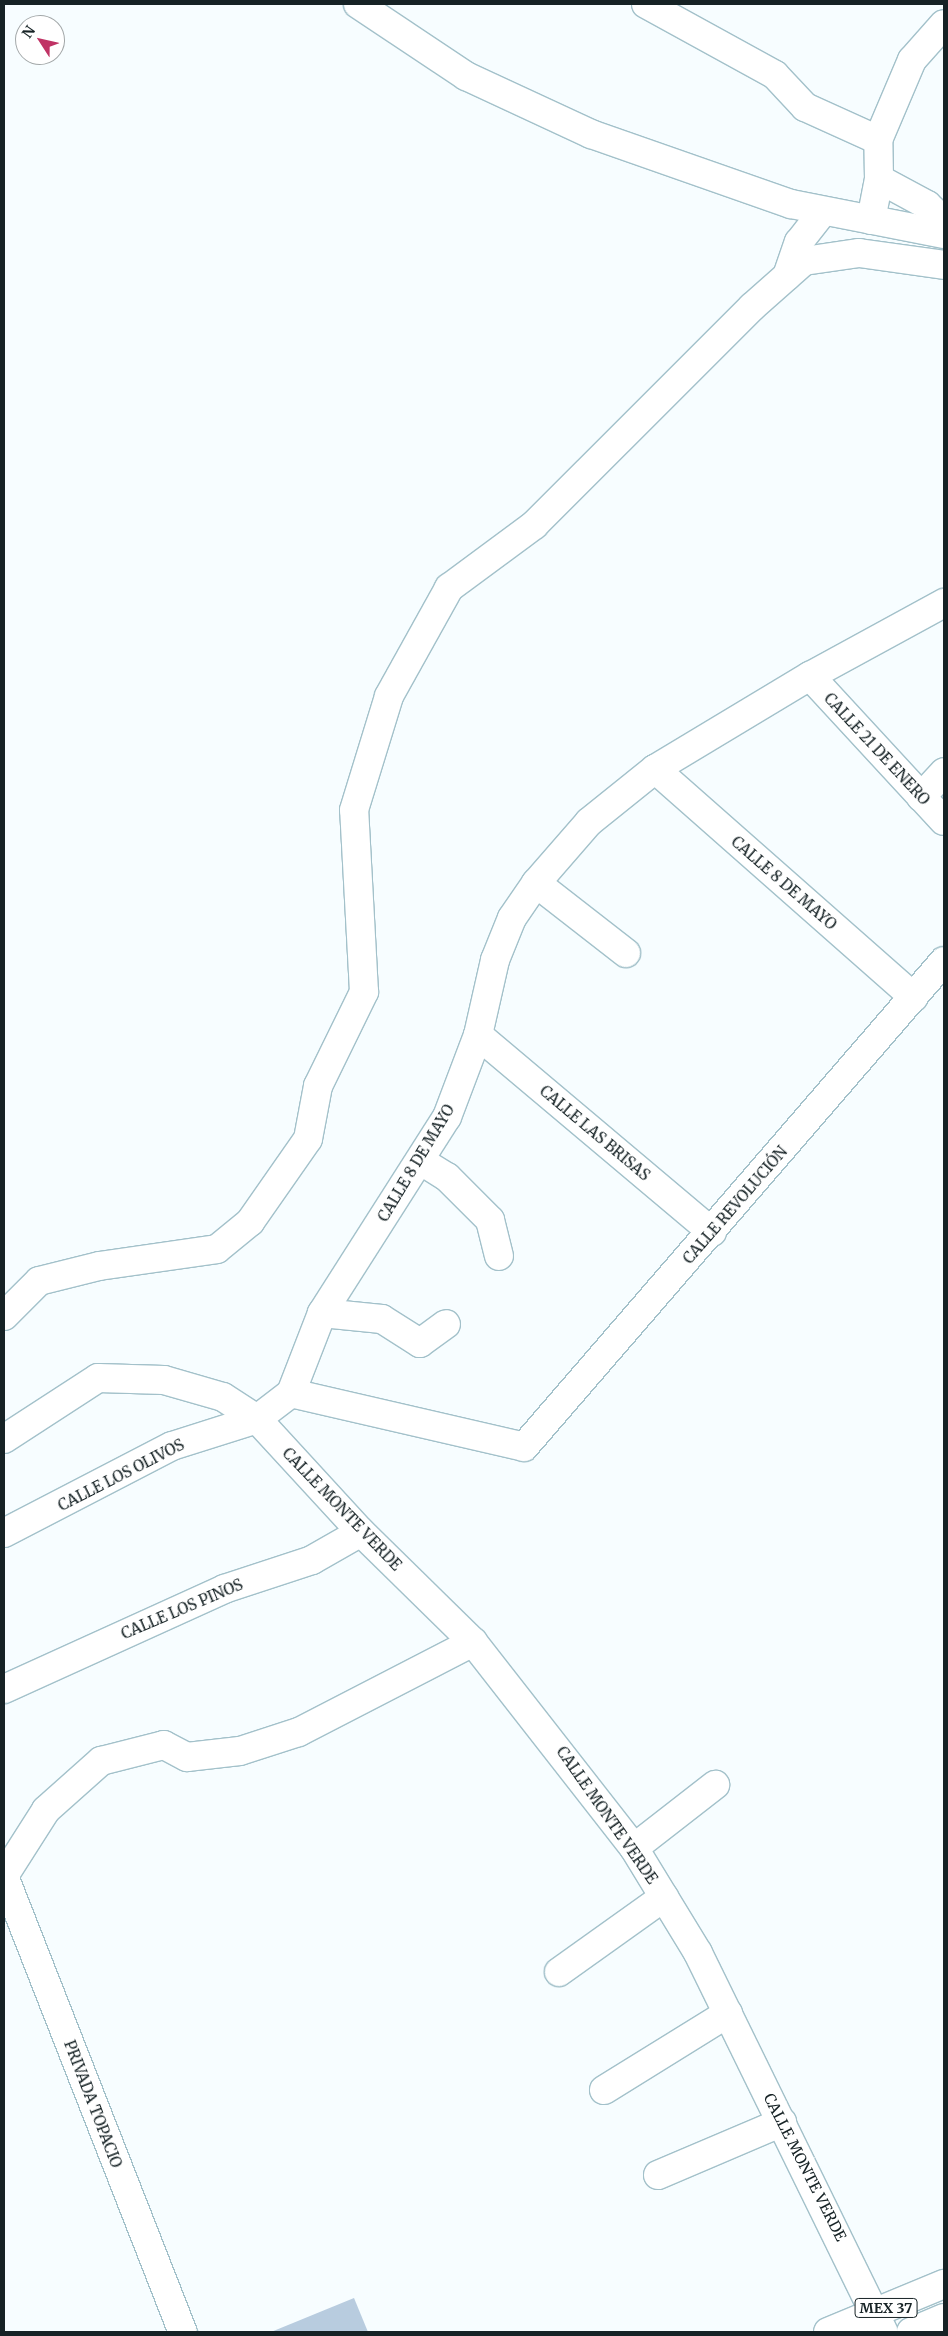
<!DOCTYPE html>
<meta charset="utf-8">
<style>
body{margin:0}
#map{position:relative;width:948px;height:2336px;overflow:hidden;background:#f7fdff;font-family:Merriweather,serif}
div>[style]{position:absolute}
[style*='--x']{left:calc(var(--x)*1px);top:calc(var(--y)*1px);width:calc(var(--w)*1px);rotate:calc(var(--a)*1deg)}
.building>*{inset:0;background:#b8ccdf}
.roads{filter:drop-shadow(1px 0 #a3c1ca) drop-shadow(-1px 0 #a3c1ca) drop-shadow(0 1px #a3c1ca) drop-shadow(0 -1px #a3c1ca)}
.minor>*{height:28px;margin:-14px;padding:0 14px;transform-origin:14px;border-radius:14px;background:#fff}
.major>*{height:28px;margin:-14px;padding:0 14px;transform-origin:14px;border-radius:14px;background:#fff}
span{translate:-50% -50%;white-space:nowrap;text-align:center;line-height:1.15;-webkit-text-stroke:5px #fff;paint-order:stroke}
.shield-label span{padding:1px 4px;background:#fff;border:1px solid;border-radius:4px;-webkit-text-stroke-width:0}
.shield-label{font-size:14px;color:#162225;font-weight:700}
.street-label{font-size:15px;color:#162225}
.frame{position:absolute;inset:0;border:5px solid #162225;pointer-events:none}
.north{position:absolute;left:15px;top:15px;width:50px;height:50px;box-sizing:border-box;background:#fff;border:1px solid #a2a7a8;border-radius:50%;rotate:305deg;font-size:14px;font-weight:700;line-height:20px;text-align:center;color:#162225}
.north::after{content:'';display:block;margin:auto;width:18px;height:22px;background:#c03365;clip-path:polygon(50% 0,100% 100%,50% 72%,0 100%)}
</style>
<div id="map">
<div class="building">
<div style="clip-path:polygon(354px 2298px,368px 2332px,271px 2332px)"></div>
</div>
<div class="roads">
<div class="minor">
<div style="--x:358;--y:4;--w:130;--a:33.7"></div>
<div style="--x:466;--y:76;--w:138;--a:24.9"></div>
<div style="--x:591;--y:134;--w:212;--a:19.3"></div>
<div style="--x:791;--y:204;--w:156;--a:11.1"></div>
<div style="--x:646;--y:4;--w:147;--a:28.8"></div>
<div style="--x:775;--y:75;--w:44;--a:46.8"></div>
<div style="--x:805;--y:107;--w:80;--a:24.3"></div>
<div style="--x:879;--y:179;--w:55;--a:28.4"></div>
<div style="--x:927;--y:205;--w:23;--a:43"></div>
<div style="--x:871;--y:220;--w:42;--a:-79"></div>
<div style="--x:879;--y:179;--w:39;--a:-91"></div>
<div style="--x:878;--y:140;--w:87;--a:-67"></div>
<div style="--x:912;--y:60;--w:48;--a:-48.4"></div>
<div style="--x:787;--y:276;--w:36;--a:-71"></div>
<div style="--x:799;--y:242;--w:39;--a:-52"></div>
<div style="--x:810;--y:676;--w:197;--a:47.3"></div>
<div style="--x:655;--y:769;--w:345;--a:41.4"></div>
<div style="--x:921;--y:797;--w:34;--a:-47"></div>
<div style="--x:536;--y:883;--w:114;--a:37.9"></div>
<div style="--x:478;--y:1035;--w:306;--a:40.1"></div>
<div style="--x:421;--y:1161;--w:31;--a:32"></div>
<div style="--x:447;--y:1177;--w:61;--a:45"></div>
<div style="--x:490;--y:1220;--w:37;--a:76"></div>
<div style="--x:322;--y:1313;--w:60;--a:5.7"></div>
<div style="--x:382;--y:1319;--w:45;--a:32.3"></div>
<div style="--x:420;--y:1343;--w:32;--a:-36"></div>
<div style="--x:4;--y:1316;--w:49;--a:-45"></div>
<div style="--x:39;--y:1281;--w:62;--a:-14"></div>
<div style="--x:99;--y:1266;--w:119;--a:-8.2"></div>
<div style="--x:217;--y:1249;--w:43;--a:-39.3"></div>
<div style="--x:250;--y:1222;--w:101;--a:-55.1"></div>
<div style="--x:308;--y:1139;--w:54;--a:-79.3"></div>
<div style="--x:318;--y:1086;--w:105;--a:-63.9"></div>
<div style="--x:364;--y:992;--w:182;--a:-93.1"></div>
<div style="--x:354;--y:810;--w:119;--a:-72.9"></div>
<div style="--x:389;--y:696;--w:124;--a:-60.9"></div>
<div style="--x:449;--y:588;--w:106;--a:-36.5"></div>
<div style="--x:534;--y:525;--w:308;--a:-45"></div>
<div style="--x:752;--y:307;--w:69;--a:-41.5"></div>
<div style="--x:804;--y:261;--w:56;--a:-8.3"></div>
<div style="--x:859;--y:253;--w:86;--a:8"></div>
<div style="--x:291;--y:1393;--w:86;--a:-68.8"></div>
<div style="--x:322;--y:1313;--w:232;--a:-57.5"></div>
<div style="--x:447;--y:1117;--w:88;--a:-69.3"></div>
<div style="--x:478;--y:1035;--w:77;--a:-77.2"></div>
<div style="--x:495;--y:960;--w:45;--a:-68"></div>
<div style="--x:512;--y:918;--w:42;--a:-55.6"></div>
<div style="--x:536;--y:883;--w:81;--a:-49"></div>
<div style="--x:589;--y:822;--w:85;--a:-38.8"></div>
<div style="--x:655;--y:769;--w:181;--a:-31"></div>
<div style="--x:810;--y:676;--w:153;--a:-28.6"></div>
<div style="--x:291;--y:1393;--w:239;--a:13"></div>
<div style="--x:524;--y:1447;--w:642;--a:-49.17"></div>
<div style="--x:4;--y:1439;--w:112;--a:-33"></div>
<div style="--x:98;--y:1378;--w:66;--a:1.7"></div>
<div style="--x:164;--y:1380;--w:61;--a:16.1"></div>
<div style="--x:223;--y:1397;--w:40;--a:32.9"></div>
<div style="--x:257;--y:1419;--w:154;--a:47.4"></div>
<div style="--x:361;--y:1532;--w:157;--a:44.5"></div>
<div style="--x:473;--y:1642;--w:261;--a:52"></div>
<div style="--x:634;--y:1848;--w:123;--a:58.6"></div>
<div style="--x:698;--y:1953;--w:422;--a:63.9"></div>
<div style="--x:4;--y:1533;--w:189;--a:-27.4"></div>
<div style="--x:172;--y:1446;--w:89;--a:-17.6"></div>
<div style="--x:257;--y:1419;--w:43;--a:-37.4"></div>
<div style="--x:4;--y:1689;--w:242;--a:-24.4"></div>
<div style="--x:224;--y:1589;--w:93;--a:-18.2"></div>
<div style="--x:312;--y:1560;--w:56;--a:-29.7"></div>
<div style="--x:634;--y:1848;--w:103;--a:-37.9"></div>
<div style="--x:4;--y:1876;--w:78;--a:-57.5"></div>
<div style="--x:46;--y:1810;--w:74;--a:-41.7"></div>
<div style="--x:101;--y:1761;--w:65;--a:-14.3"></div>
<div style="--x:164;--y:1745;--w:26;--a:28"></div>
<div style="--x:187;--y:1757;--w:53;--a:-6.5"></div>
<div style="--x:240;--y:1751;--w:62;--a:-17.9"></div>
<div style="--x:299;--y:1732;--w:196;--a:-27.3"></div>
<div style="--x:4;--y:1876;--w:490;--a:68.6"></div>
<div style="--x:559;--y:1972;--w:129;--a:-35.5"></div>
<div style="--x:604;--y:2090;--w:146;--a:-31.8"></div>
<div style="--x:658;--y:2175;--w:135;--a:-23.1"></div>
</div>
<div class="major">
<div style="--x:828;--y:2332;--w:126;--a:-22.5"></div>
<div style="--x:911;--y:2332;--w:36;--a:-23"></div>
</div>
</div>
<div class="shield-label">
<span style="left:886px;top:2308px">MEX 37</span>
</div>
<div class="street-label">
<span style="left:877px;top:749px;rotate:47deg">CALLE 21 DE ENERO</span>
<span style="left:784px;top:883px;rotate:41deg">CALLE 8 DE MAYO</span>
<span style="left:595px;top:1133px;rotate:40deg">CALLE LAS BRISAS</span>
<span style="left:416px;top:1163px;rotate:-59deg">CALLE 8 DE MAYO</span>
<span style="left:735px;top:1205px;rotate:-49deg">CALLE REVOLUCIÓN</span>
<span style="left:121px;top:1475px;rotate:-27deg">CALLE LOS OLIVOS</span>
<span style="left:342px;top:1509px;rotate:46deg">CALLE MONTE VERDE</span>
<span style="left:182px;top:1609px;rotate:-23deg">CALLE LOS PINOS</span>
<span style="left:607px;top:1815px;rotate:55deg">CALLE MONTE VERDE</span>
<span style="left:93px;top:2104px;rotate:69deg">PRIVADA TOPACIO</span>
<span style="left:805px;top:2167px;rotate:63deg">CALLE MONTE VERDE</span>
</div>
<div class="frame"></div>
<div class="north">N</div>
</div>
